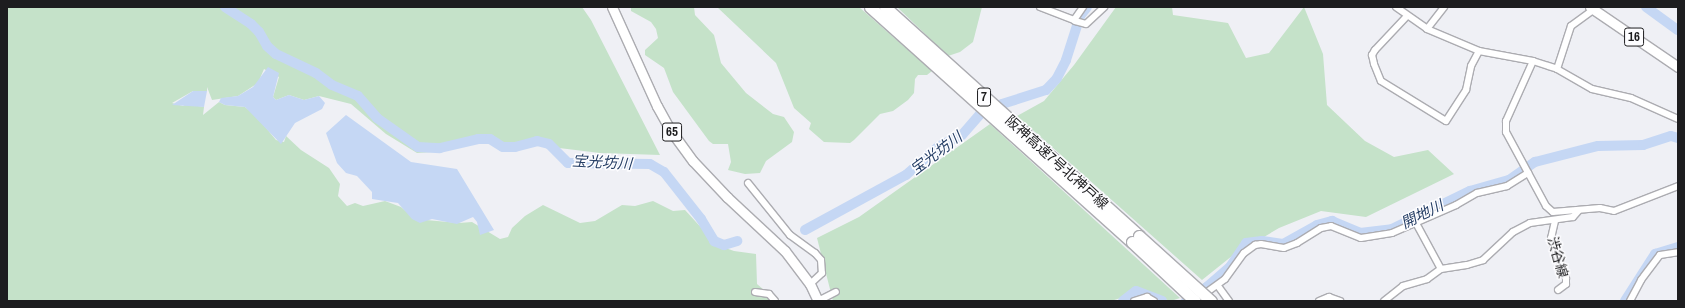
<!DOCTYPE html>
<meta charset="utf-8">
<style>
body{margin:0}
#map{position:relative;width:1685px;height:308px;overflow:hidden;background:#eff0f5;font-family:"Archivo Narrow","Noto Sans JP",sans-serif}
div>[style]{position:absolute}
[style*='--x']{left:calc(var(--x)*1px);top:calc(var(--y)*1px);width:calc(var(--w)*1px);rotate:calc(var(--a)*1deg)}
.green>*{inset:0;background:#c5e2c9}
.water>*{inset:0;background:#c5d7f4}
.river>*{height:10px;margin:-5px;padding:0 5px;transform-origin:5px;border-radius:5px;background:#c5d7f4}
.roads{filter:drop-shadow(1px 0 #acacb1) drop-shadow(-1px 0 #acacb1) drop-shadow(0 1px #acacb1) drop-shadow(0 -1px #acacb1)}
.street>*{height:6px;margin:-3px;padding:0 3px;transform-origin:3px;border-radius:3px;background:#fff}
.primary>*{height:9px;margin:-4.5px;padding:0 4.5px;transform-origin:4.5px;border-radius:4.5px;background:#fff}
.highway>*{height:11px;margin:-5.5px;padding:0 5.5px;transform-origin:5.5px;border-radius:5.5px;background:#fff}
.bridges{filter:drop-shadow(1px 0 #acacb1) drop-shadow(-1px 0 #acacb1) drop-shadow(0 1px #acacb1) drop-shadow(0 -1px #acacb1)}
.highway-bridge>*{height:11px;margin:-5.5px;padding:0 5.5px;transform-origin:5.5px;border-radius:5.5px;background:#fff}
span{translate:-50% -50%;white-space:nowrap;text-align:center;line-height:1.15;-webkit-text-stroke:3px #fdfdff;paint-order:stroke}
.shield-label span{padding:1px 3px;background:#fdfdff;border:1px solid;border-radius:3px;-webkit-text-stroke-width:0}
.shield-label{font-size:13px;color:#1d1d1f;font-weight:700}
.street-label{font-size:14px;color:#1d1d1f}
.water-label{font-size:15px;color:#263f66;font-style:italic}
.frame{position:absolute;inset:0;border:8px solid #1d1d1f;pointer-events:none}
</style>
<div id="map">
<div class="green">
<div style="clip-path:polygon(7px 7px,582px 7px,591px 20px,660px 155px,600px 153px,559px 148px,531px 140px,504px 144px,476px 140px,432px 152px,417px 153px,386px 134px,351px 104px,319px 96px,304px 100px,289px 95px,276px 100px,273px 97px,279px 77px,264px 69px,258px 83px,238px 96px,212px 100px,207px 87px,207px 91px,193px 91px,172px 103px,183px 106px,187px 104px,204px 107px,203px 115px,219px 102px,225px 105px,245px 107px,257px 117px,276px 140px,284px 142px,286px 136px,301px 150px,329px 168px,340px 184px,338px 196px,347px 206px,355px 203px,363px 206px,385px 201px,401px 207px,415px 219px,459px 223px,472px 222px,500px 239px,508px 237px,512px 228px,525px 216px,543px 205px,580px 223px,595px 221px,622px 205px,635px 206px,653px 201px,673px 211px,685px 210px,717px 245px,734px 251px,756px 254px,757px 284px,777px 301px,7px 301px)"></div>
<div style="clip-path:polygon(631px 7px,694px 7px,695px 15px,714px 35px,721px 63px,746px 93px,773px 114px,784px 117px,794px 132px,792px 142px,766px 161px,760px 173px,745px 174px,728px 170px,731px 162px,728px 144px,713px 144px,709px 141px,673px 92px,664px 68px,645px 55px,645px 50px,658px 38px,656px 29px,651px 22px,631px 11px)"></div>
<div style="clip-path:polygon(717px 7px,859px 7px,932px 71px,927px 75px,918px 75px,915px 79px,914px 93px,908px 100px,893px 111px,880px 114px,854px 140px,850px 143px,824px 142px,809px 129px,811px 123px,794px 108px,776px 63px)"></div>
<div style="clip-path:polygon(897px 7px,982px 7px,973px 42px,960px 52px,948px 56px)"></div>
<div style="clip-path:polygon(1116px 7px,1172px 7px,1173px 15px,1228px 23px,1246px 58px,1269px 53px,1304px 7px,1323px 54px,1327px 105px,1365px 141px,1394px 157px,1428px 150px,1454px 174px,1366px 217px,1321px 211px,1279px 228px,1232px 256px,1202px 280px,1017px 116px,1044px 101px,1074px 65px)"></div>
<div style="clip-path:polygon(990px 124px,1180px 298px,1171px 301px,1140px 292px,1111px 301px,833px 301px,817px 238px,859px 217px)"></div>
</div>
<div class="water">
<div style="clip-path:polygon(268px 67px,279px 73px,273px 97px,276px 100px,289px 95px,304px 100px,319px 96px,325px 103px,322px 109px,295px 123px,281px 144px,245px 107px,225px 105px,219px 102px,221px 98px,238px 96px,253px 87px)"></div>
<div style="clip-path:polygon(193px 91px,207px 91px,204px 107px,172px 105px)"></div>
<div style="clip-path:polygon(346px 115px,411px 162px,457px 169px,494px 230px,480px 235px,477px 222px,473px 217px,457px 224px,432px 219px,420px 223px,412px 219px,398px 203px,372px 199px,372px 192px,357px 176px,346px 173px,337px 163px,326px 133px)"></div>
</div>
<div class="river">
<div style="--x:225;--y:7;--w:31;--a:33"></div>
<div style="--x:251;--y:24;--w:11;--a:45"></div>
<div style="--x:259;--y:32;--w:16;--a:60"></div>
<div style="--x:267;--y:46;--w:12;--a:42"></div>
<div style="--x:276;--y:54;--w:44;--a:25.4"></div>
<div style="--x:316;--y:73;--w:20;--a:37"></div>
<div style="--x:332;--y:85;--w:28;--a:23"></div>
<div style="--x:358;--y:96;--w:29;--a:49"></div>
<div style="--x:377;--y:118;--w:50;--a:35.3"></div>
<div style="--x:418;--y:147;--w:22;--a:3"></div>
<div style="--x:440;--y:148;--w:39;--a:-13"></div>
<div style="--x:478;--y:139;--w:12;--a:0"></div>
<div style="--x:490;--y:139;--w:15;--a:32"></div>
<div style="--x:503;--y:147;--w:12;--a:0"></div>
<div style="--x:515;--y:147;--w:23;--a:-15"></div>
<div style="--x:537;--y:141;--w:12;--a:14"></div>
<div style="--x:549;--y:144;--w:27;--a:45"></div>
<div style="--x:568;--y:163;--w:82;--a:0.7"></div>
<div style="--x:650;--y:164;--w:16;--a:30"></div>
<div style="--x:664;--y:172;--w:60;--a:51.8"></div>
<div style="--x:701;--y:219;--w:26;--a:59"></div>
<div style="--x:714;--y:241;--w:11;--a:22"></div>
<div style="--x:724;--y:245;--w:14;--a:-17"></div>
<div style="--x:1646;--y:7;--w:39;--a:36"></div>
<div style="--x:805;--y:230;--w:115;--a:-28.6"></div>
<div style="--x:906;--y:175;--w:43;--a:-41.2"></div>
<div style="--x:938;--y:147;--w:27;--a:-27"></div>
<div style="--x:962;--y:135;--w:28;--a:-49"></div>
<div style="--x:980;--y:114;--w:24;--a:-24"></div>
<div style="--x:1002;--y:104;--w:46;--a:-17.7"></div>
<div style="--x:1046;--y:90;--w:16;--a:-47"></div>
<div style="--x:1057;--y:78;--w:20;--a:-63"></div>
<div style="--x:1066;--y:60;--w:46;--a:-72.3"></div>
<div style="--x:1080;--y:16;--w:11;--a:-52"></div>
<div style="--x:1123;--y:301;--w:16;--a:-38"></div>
<div style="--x:1136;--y:291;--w:28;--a:21"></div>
<div style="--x:1186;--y:301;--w:27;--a:-34"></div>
<div style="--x:1208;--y:286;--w:29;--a:-41"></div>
<div style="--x:1230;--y:267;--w:29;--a:-56"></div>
<div style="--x:1246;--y:243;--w:16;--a:-7"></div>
<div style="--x:1262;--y:241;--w:21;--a:8"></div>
<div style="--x:1283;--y:244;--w:39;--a:-29"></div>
<div style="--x:1317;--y:225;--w:16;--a:-15"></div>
<div style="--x:1332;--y:221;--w:30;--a:23"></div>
<div style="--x:1360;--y:233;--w:32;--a:-7"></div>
<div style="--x:1392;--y:229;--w:87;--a:-26"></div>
<div style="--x:1470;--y:191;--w:41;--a:-15.8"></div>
<div style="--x:1509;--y:180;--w:32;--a:-35"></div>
<div style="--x:1535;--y:162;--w:65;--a:-14.3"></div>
<div style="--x:1598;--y:146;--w:45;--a:-1.3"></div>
<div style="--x:1643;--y:145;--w:29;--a:-18"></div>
<div style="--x:1671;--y:136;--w:7;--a:16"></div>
<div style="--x:1625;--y:301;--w:56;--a:-57.4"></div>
<div style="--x:1655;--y:254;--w:24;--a:-17"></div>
</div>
<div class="roads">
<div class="street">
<div style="--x:1040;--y:7;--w:36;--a:21"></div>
<div style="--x:1074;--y:20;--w:16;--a:-55"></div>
<div style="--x:1396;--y:7;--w:38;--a:35"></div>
<div style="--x:1427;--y:29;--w:56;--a:22.9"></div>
<div style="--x:1479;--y:51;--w:55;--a:10.5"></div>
<div style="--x:1533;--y:61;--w:25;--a:18"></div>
<div style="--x:1557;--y:69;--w:40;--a:29.7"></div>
<div style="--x:1592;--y:89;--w:40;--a:13"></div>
<div style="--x:1631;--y:98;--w:51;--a:24.1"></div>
<div style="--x:1407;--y:16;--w:47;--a:133.3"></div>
<div style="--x:1375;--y:50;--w:6;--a:121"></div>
<div style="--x:1372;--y:55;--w:9;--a:77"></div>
<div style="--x:1374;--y:64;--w:18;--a:68"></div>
<div style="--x:1381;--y:81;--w:76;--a:31.6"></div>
<div style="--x:1446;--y:121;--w:37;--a:-57"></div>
<div style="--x:1466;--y:90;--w:25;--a:-78"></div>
<div style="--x:1471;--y:66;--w:17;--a:-62"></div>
<div style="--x:1075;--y:21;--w:11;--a:15"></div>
<div style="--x:1086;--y:24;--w:25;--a:-43"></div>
<div style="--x:1427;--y:29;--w:28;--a:-52"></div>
<div style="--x:1533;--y:61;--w:66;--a:114.2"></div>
<div style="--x:1506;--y:121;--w:11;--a:90"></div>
<div style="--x:1506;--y:132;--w:84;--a:61.6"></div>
<div style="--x:1546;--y:206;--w:9;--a:41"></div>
<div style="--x:1553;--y:212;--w:47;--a:-4.9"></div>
<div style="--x:1600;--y:208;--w:14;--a:12"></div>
<div style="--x:1614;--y:211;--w:69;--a:-21.3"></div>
<div style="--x:1557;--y:69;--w:45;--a:-72"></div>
<div style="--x:1571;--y:26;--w:31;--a:-36"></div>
<div style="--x:748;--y:183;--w:67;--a:51.1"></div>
<div style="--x:790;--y:235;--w:31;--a:36"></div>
<div style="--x:815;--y:253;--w:9;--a:49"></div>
<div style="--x:821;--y:260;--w:13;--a:86"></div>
<div style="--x:822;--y:273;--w:16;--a:137"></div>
<div style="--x:1555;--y:221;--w:17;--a:103"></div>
<div style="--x:1551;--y:238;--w:43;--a:69.4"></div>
<div style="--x:1566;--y:278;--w:6;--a:90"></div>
<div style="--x:1566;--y:284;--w:10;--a:143"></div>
<div style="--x:1416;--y:223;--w:52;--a:61.5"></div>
<div style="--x:1218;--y:286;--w:19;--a:54"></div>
<div style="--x:755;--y:292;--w:14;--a:8"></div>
<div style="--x:769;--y:294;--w:9;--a:49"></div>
<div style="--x:1203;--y:295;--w:27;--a:-36"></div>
<div style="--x:1225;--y:279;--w:32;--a:-54"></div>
<div style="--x:1244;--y:253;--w:14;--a:-36"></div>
<div style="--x:1255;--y:245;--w:6;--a:-9"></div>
<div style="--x:1261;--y:244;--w:23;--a:10"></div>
<div style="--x:1284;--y:248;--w:14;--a:-21"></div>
<div style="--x:1297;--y:243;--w:28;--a:-32"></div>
<div style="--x:1321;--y:228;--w:10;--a:-11"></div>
<div style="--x:1331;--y:226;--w:32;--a:22"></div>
<div style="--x:1361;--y:238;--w:31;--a:-9"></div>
<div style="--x:1392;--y:233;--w:70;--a:-23.6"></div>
<div style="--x:1456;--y:205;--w:24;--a:-30"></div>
<div style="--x:1477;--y:193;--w:31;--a:-13"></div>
<div style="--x:1507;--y:186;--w:25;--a:-32"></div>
<div style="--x:818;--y:301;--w:20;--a:-27"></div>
<div style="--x:1134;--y:301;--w:14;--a:-17"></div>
<div style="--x:1147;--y:297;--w:8;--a:30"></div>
<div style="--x:1319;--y:301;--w:11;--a:-22"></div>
<div style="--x:1329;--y:297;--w:12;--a:20"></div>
<div style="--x:1384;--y:301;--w:24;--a:-38"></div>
<div style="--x:1403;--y:286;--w:25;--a:-16"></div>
<div style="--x:1427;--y:279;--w:17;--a:-36"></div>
<div style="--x:1441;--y:269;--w:26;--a:-9"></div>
<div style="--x:1467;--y:265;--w:17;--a:-17"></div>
<div style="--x:1483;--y:260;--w:41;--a:-43"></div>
<div style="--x:1513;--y:232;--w:19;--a:-28"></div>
<div style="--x:1530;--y:223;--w:43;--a:-7.9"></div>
<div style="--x:1573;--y:217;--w:9;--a:-49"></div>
<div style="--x:1630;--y:301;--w:24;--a:-62"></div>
<div style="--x:1641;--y:280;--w:31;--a:-53"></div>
<div style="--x:1660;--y:255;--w:18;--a:-9"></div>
</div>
<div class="primary">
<div style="--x:612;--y:7;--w:109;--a:65.6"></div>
<div style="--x:657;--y:106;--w:29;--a:61"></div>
<div style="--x:671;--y:131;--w:37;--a:54"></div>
<div style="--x:693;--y:161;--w:50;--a:46.6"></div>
<div style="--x:727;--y:197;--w:79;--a:43"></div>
<div style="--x:785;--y:251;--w:41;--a:52.9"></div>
<div style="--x:810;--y:284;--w:19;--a:65"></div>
<div style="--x:1590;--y:7;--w:107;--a:34.3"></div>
</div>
<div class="highway">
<div style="--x:870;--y:7;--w:352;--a:41.9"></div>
<div style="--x:885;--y:7;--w:342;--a:42"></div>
</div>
</div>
<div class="bridges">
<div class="highway-bridge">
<div style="--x:1139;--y:236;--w:97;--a:42.1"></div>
<div style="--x:1132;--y:242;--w:86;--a:43.1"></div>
</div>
</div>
<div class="shield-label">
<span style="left:1634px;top:37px">16</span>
<span style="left:984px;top:97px">7</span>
<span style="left:672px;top:132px">65</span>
</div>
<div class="street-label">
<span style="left:1057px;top:162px;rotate:42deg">阪神高速7号北神戸線</span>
<span style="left:1558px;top:257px;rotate:74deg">渋谷線</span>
</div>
<div class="water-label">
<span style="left:936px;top:153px;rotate:-37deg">宝光坊川</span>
<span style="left:602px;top:162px;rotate:3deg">宝光坊川</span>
<span style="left:1422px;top:214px;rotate:-26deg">開地川</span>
</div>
<div class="frame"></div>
</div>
